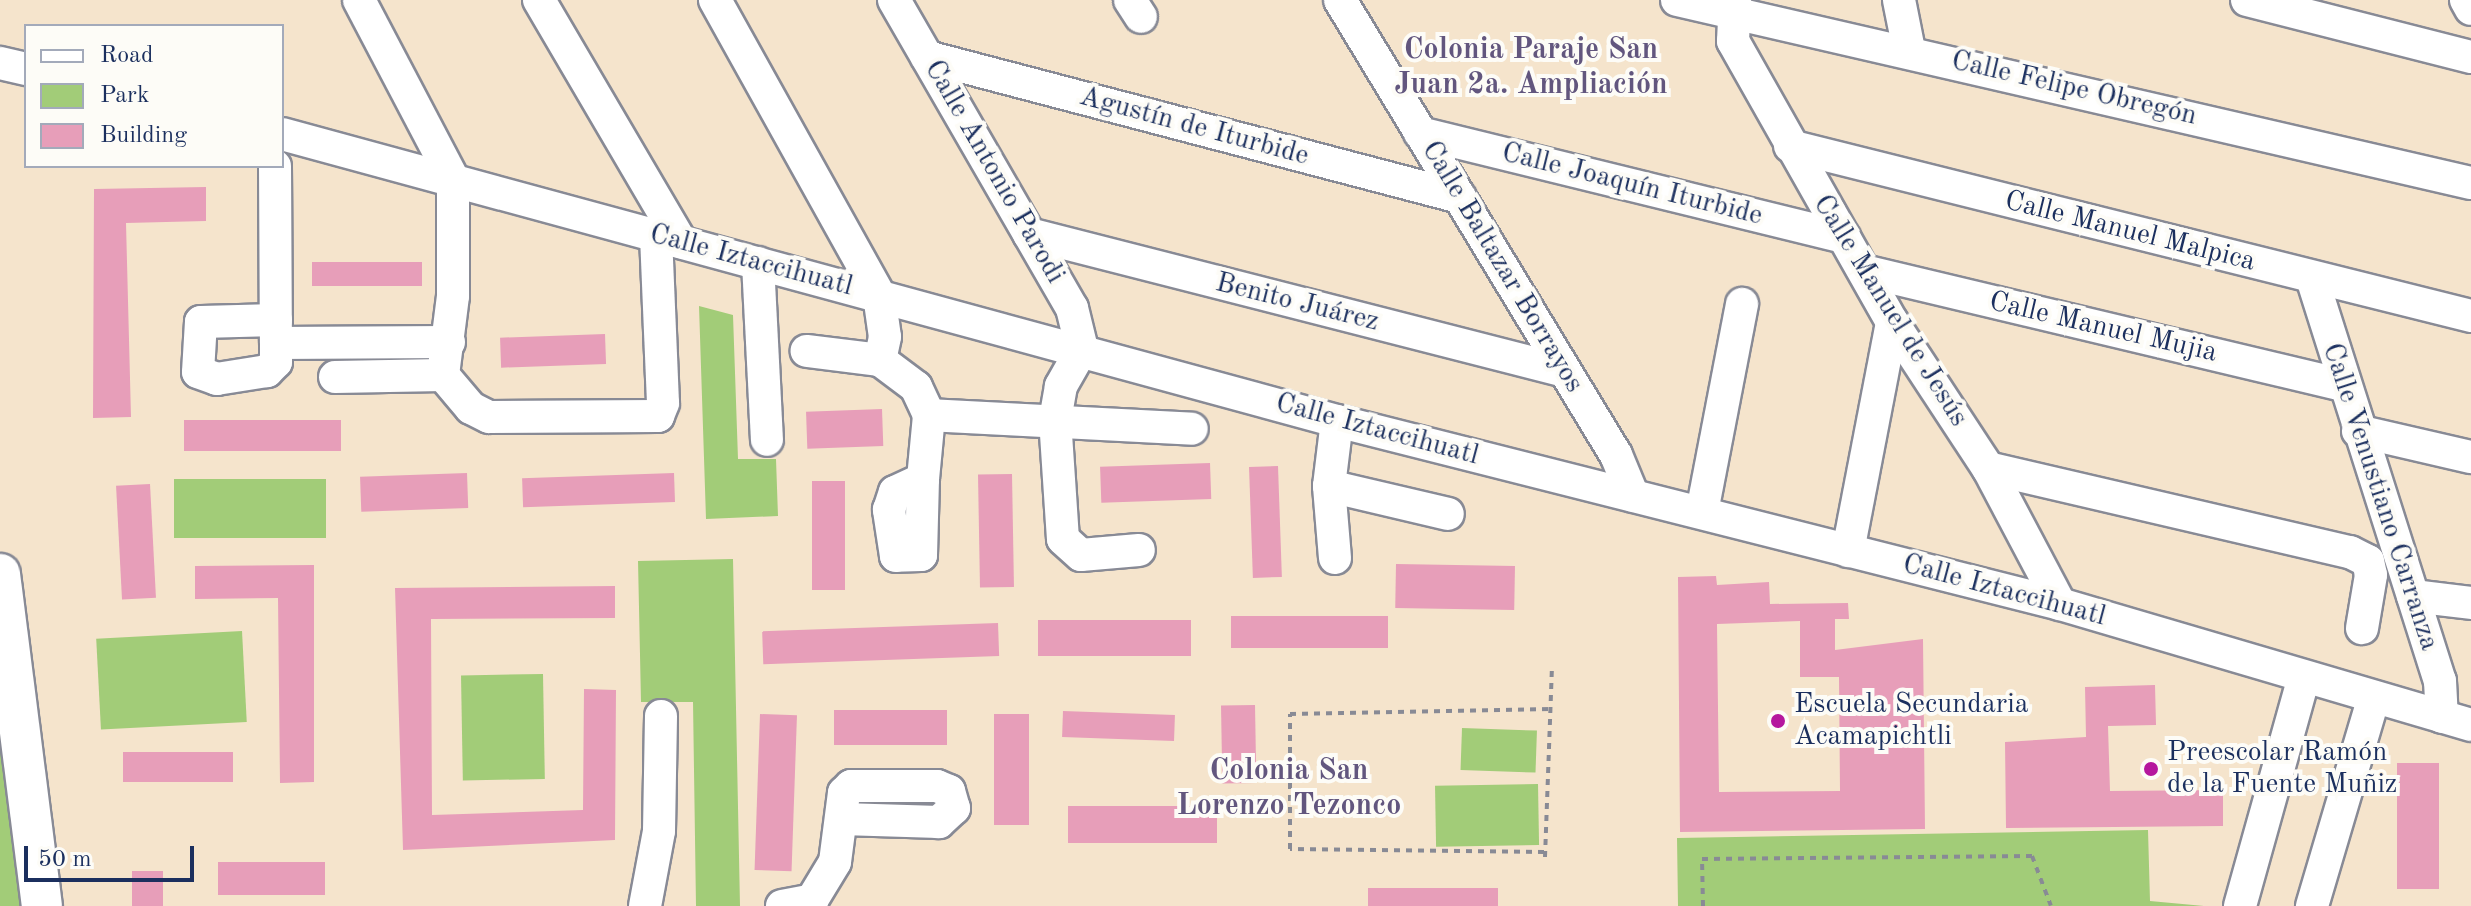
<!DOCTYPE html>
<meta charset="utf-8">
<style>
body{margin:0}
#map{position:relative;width:2471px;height:906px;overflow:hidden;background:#f5e4cc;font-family:"Old Standard TT",serif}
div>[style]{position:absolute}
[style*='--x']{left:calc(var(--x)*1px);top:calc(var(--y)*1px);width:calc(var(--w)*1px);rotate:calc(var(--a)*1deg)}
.green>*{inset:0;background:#a2cc78;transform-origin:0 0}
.building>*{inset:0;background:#e79eb9;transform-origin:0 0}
.path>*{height:4px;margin-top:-2px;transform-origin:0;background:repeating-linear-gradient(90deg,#888a95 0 6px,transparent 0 12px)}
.roads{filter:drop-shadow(2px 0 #888a95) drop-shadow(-2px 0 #888a95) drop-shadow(0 2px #888a95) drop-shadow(0 -2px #888a95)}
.minor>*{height:32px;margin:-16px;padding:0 16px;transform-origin:16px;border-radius:16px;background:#fff}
.major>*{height:40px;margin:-20px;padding:0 20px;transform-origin:20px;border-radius:20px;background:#fff}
.dots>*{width:22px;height:22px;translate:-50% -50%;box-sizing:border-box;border:4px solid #fdfcf7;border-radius:50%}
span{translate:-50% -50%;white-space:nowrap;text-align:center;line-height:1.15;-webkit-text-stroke:8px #fdfcf7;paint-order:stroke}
.street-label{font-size:28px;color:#1b2f5e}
.poi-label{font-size:28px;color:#1b2f5e}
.left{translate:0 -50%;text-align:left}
.neighbourhood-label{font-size:30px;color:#62567e;font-weight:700}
.legend{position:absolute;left:24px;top:24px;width:260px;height:144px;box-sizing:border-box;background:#fdfcf7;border:2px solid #a3aaba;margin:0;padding:10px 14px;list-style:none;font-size:24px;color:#1b2f5e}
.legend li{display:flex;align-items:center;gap:16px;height:40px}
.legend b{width:40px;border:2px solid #a3aaba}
.scale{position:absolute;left:24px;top:846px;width:170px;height:36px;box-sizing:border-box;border:4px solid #1b2f5e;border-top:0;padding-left:10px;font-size:24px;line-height:28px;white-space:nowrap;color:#1b2f5e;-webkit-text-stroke:6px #fdfcf7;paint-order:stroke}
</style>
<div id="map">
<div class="green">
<div style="clip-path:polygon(699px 306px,733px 315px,738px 459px,776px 459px,778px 516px,706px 519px)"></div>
<div style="left:326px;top:479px;width:59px;height:152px;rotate:90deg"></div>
<div style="clip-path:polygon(733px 559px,740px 906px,696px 906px,693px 702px,641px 702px,638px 561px)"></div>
<div style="clip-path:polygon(0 630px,33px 906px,0 906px)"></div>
<div style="left:242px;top:631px;width:91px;height:146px;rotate:87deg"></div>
<div style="left:543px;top:674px;width:105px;height:82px;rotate:89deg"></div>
<div style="left:1462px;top:728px;width:75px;height:42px;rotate:2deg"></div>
<div style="left:1538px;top:784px;width:61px;height:103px;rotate:89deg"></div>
<div style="clip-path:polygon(2148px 830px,2150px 901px,2204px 906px,1678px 906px,1677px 838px)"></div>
</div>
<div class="building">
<div style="clip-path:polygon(206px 187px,206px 221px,126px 223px,131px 417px,93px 418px,94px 189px)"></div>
<div style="left:422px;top:262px;width:24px;height:110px;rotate:90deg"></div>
<div style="left:605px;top:334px;width:30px;height:105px;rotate:88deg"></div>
<div style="left:882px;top:409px;width:37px;height:76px;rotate:88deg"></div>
<div style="left:341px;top:420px;width:31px;height:157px;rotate:90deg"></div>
<div style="left:1210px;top:463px;width:36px;height:110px;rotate:88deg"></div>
<div style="left:1278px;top:466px;width:111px;height:29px;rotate:88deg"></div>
<div style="left:467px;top:473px;width:35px;height:107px;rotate:88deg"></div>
<div style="left:674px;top:473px;width:29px;height:152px;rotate:88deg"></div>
<div style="left:1012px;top:474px;width:113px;height:34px;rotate:89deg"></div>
<div style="left:812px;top:481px;width:33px;height:109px"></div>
<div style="left:150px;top:484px;width:114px;height:34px;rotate:87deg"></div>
<div style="left:1396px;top:564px;width:119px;height:44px;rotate:1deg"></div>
<div style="clip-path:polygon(314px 565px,314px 782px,280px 783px,278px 598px,195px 599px,195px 566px)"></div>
<div style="clip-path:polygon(evenodd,1716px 576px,1717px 585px,1769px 582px,1770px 604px,1848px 603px,1849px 619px,1835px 619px,1835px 650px,1923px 639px,1925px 829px,1680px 832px,1678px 577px,1716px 576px,1800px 621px,1800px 677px,1839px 677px,1840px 791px,1719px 792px,1717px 624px,1800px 621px)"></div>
<div style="clip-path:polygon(615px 586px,615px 618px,431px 619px,432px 815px,583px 810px,584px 689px,616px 690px,615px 840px,403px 850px,395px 588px)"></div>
<div style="left:1388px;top:616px;width:32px;height:157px;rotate:90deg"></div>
<div style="left:1038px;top:620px;width:153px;height:36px"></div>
<div style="left:998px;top:623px;width:33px;height:236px;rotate:88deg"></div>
<div style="clip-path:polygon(2155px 685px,2156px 725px,2108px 726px,2110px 791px,2223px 790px,2223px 826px,2006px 828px,2005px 742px,2086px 737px,2085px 687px)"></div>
<div style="left:1255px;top:705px;width:78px;height:34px;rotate:89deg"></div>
<div style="left:947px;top:710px;width:35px;height:113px;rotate:90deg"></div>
<div style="left:1063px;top:711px;width:112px;height:26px;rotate:2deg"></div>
<div style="left:760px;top:714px;width:37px;height:156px;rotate:2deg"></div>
<div style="left:994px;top:714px;width:35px;height:111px"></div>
<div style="left:123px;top:752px;width:110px;height:30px"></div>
<div style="left:2397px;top:763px;width:42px;height:126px"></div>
<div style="left:1217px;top:806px;width:37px;height:149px;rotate:90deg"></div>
<div style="left:325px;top:862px;width:33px;height:107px;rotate:90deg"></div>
<div style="left:132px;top:871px;width:31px;height:35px"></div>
<div style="left:1498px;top:888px;width:18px;height:130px;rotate:90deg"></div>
</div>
<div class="path">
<div style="--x:1544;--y:852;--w:254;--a:-179.3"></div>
<div style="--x:1290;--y:849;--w:135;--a:-90"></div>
<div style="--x:1290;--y:714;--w:261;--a:-1.1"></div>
<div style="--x:1545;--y:857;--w:188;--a:-87.9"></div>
<div style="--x:1703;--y:906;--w:47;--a:-91.2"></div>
<div style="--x:1702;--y:859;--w:330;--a:-0.5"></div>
<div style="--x:2032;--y:856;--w:53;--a:69.2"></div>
</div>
<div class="roads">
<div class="minor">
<div style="--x:359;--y:0;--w:202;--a:62.3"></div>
<div style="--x:453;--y:179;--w:117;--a:90"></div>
<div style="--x:453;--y:296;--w:80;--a:97.2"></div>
<div style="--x:443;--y:375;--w:43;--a:49.7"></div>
<div style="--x:471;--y:408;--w:20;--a:27"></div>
<div style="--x:489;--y:417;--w:169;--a:-0.3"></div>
<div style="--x:658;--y:416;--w:14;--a:-69"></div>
<div style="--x:663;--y:403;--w:168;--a:-92.4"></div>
<div style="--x:539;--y:0;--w:281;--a:59.6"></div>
<div style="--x:715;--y:0;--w:338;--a:60.9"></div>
<div style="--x:879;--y:295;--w:42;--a:81.9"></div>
<div style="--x:885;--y:337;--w:24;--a:102"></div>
<div style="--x:880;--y:360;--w:74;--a:-173"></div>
<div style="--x:894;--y:0;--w:356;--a:60"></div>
<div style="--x:1072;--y:308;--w:42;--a:76.3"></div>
<div style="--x:1082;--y:349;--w:43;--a:119.6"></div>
<div style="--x:1061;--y:386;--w:34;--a:100"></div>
<div style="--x:1055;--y:419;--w:120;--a:86.2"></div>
<div style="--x:1063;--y:539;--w:24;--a:42"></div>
<div style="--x:1081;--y:555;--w:58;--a:-4.9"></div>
<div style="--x:1130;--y:0;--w:20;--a:57"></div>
<div style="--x:1340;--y:0;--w:532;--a:58.76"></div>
<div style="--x:1616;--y:455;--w:44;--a:67.5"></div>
<div style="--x:1677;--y:0;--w:815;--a:12.98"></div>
<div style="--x:1735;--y:0;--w:41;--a:92.8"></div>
<div style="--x:1733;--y:41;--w:323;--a:60.5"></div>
<div style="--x:1892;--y:322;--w:175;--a:56.7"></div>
<div style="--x:1988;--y:468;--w:154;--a:62.1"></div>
<div style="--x:1899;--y:0;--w:51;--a:78.7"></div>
<div style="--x:2247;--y:0;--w:231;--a:14.3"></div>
<div style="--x:2466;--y:0;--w:10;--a:61"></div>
<div style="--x:927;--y:57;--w:551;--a:14.72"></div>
<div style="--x:0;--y:63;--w:27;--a:13"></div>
<div style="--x:1420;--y:133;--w:437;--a:13.8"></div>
<div style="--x:282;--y:134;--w:1093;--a:15.22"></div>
<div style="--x:1337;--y:421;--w:746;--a:14.2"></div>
<div style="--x:2060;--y:604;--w:428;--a:16.4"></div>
<div style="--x:1790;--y:146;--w:702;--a:14.02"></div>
<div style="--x:275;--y:166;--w:177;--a:89.7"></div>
<div style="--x:276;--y:343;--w:19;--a:90"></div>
<div style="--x:276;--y:362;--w:13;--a:135"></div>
<div style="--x:267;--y:371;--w:51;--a:170.9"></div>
<div style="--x:217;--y:379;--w:20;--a:-160"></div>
<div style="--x:198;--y:372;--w:50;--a:-86.6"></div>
<div style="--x:201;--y:322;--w:75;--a:-1.5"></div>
<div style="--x:1029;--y:234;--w:553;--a:14.34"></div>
<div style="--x:758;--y:263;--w:177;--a:87.1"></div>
<div style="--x:1864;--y:271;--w:492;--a:13.4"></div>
<div style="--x:2312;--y:278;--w:423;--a:72.4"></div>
<div style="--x:2440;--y:681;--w:36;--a:87"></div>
<div style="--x:276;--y:343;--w:173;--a:-0.3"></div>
<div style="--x:880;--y:360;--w:45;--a:36.9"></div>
<div style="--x:916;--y:387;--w:31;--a:65"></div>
<div style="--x:335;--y:377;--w:108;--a:-1.1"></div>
<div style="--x:2358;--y:431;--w:116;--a:13"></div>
<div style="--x:1988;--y:468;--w:372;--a:13.1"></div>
<div style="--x:2350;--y:552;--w:20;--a:27"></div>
<div style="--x:2368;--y:561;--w:14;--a:78"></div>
<div style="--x:2371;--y:575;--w:54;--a:99.6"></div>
<div style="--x:923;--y:479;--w:76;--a:91.5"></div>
<div style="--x:921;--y:555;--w:25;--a:178"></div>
<div style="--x:896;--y:556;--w:47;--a:-98.7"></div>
<div style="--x:889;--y:510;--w:19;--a:-72"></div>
<div style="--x:895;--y:492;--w:31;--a:-25"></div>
<div style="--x:923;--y:479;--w:64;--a:-84.6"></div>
<div style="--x:929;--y:415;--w:263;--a:3"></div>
<div style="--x:1329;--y:486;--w:122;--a:13.2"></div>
<div style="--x:1702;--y:512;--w:212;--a:-79.1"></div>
<div style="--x:1848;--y:551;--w:233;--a:-79.1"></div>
<div style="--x:1335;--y:558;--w:72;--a:-94.8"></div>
<div style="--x:1329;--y:486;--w:65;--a:-83"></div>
<div style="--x:2413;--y:596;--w:58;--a:6.9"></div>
<div style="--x:645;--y:906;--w:76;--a:-79.4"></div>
<div style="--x:659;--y:831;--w:115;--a:-89"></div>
<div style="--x:782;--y:906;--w:31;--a:-11"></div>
<div style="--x:812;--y:900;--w:44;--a:-58.8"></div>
<div style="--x:835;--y:862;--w:70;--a:-82.6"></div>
<div style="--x:844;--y:793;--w:10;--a:-45"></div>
<div style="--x:851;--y:786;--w:86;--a:0"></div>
<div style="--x:937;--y:786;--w:13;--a:23"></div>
<div style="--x:949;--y:791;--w:18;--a:74"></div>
<div style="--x:954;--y:808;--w:21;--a:137"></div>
<div style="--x:939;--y:822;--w:97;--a:-178.2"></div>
<div style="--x:2240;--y:906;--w:238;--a:-74.4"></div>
<div style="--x:2312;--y:906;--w:218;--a:-73.5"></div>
</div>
<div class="major">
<div style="--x:0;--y:574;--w:335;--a:82.8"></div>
</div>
</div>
<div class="dots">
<div style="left:1778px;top:721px;background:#b5179e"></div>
<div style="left:2151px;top:769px;background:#b5179e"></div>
</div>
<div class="street-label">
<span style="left:2074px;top:89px;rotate:13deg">Calle Felipe Obregón</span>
<span style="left:1194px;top:127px;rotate:15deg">Agustín de Iturbide</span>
<span style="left:994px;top:172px;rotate:60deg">Calle Antonio Parodi</span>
<span style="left:1632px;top:185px;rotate:14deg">Calle Joaquín Iturbide</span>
<span style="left:2130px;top:232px;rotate:14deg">Calle Manuel Malpica</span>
<span style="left:751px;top:261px;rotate:15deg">Calle Iztaccihuatl</span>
<span style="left:1502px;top:267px;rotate:59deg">Calle Baltazar Borrayos</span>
<span style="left:1297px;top:303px;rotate:14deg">Benito Juárez</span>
<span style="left:1890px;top:311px;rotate:58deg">Calle Manuel de Jesús</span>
<span style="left:2103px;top:328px;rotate:13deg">Calle Manuel Mujia</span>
<span style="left:1377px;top:430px;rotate:15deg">Calle Iztaccihuatl</span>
<span style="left:2380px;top:497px;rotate:72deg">Calle Venustiano Carranza</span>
<span style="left:2004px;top:591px;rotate:15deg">Calle Iztaccihuatl</span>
</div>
<div class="poi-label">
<span class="left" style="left:1794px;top:721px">Escuela Secundaria<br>Acamapichtli</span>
<span class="left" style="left:2167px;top:769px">Preescolar Ramón<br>de la Fuente Muñiz</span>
</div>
<div class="neighbourhood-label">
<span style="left:1531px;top:67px">Colonia Paraje San<br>Juan 2a. Ampliación</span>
<span style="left:1289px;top:788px">Colonia San<br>Lorenzo Tezonco</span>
</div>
<ul class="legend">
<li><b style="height:10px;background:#fff"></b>Road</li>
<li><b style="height:22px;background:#a2cc78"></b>Park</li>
<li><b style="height:22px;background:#e79eb9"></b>Building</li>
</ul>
<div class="scale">50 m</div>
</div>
